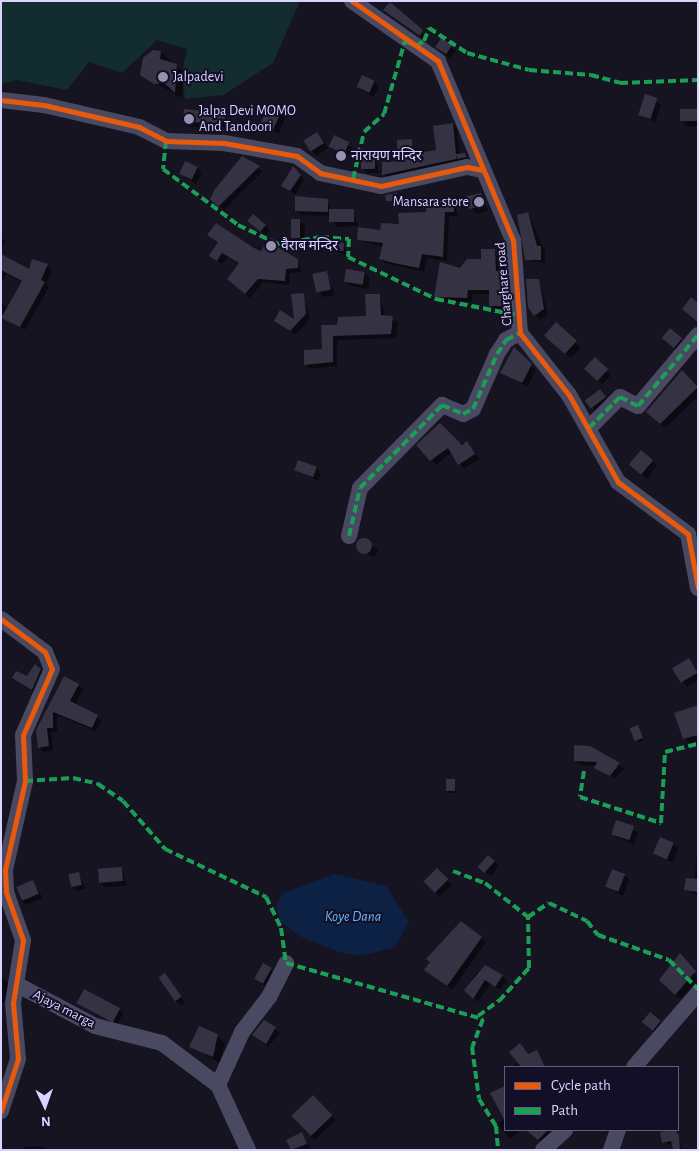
<!DOCTYPE html>
<meta charset="utf-8">
<style>
body{margin:0}
#map{position:relative;width:699px;height:1151px;overflow:hidden;background:#161421;font-family:"Alegreya Sans","Noto Sans Devanagari",sans-serif}
div>[style]{position:absolute}
[style*='--x']{left:calc(var(--x)*1px);top:calc(var(--y)*1px);width:calc(var(--w)*1px);rotate:calc(var(--a)*1deg)}
.green>*{inset:0;background:#132c2d}
.water>*{inset:0;background:#0d2144}
.shadow>*{inset:0;background:#0007;transform-origin:0 0}
.building>*{inset:0;background:#343243;transform-origin:0 0}
.round{border-radius:50%}
.minor>*{height:16px;margin:-8px;padding:0 8px;transform-origin:8px;border-radius:8px;background:#4a4962}
.quiet>*{height:4px;margin-top:-2px;transform-origin:0;background:repeating-linear-gradient(90deg,#1a9f57 0 8px,transparent 0 12px)}
.cycleway>*{height:5px;margin:-2.5px;padding:0 2.5px;transform-origin:2.5px;border-radius:2.5px;background:#e8590c}
.dots>*{width:14px;height:14px;translate:-50% -50%;box-sizing:border-box;border:2px solid #130f26;border-radius:50%}
span{translate:-50% -50%;white-space:nowrap;text-align:center;line-height:1.15;-webkit-text-stroke:4px #130f26;paint-order:stroke}
.poi-label{font-size:14px;color:#d9d4ff}
.left{translate:0 -50%;text-align:left}
.right{translate:-100% -50%;text-align:right}
.street-label{font-size:14px;color:#d9d4ff}
.water-label{font-size:15px;color:#62b6ff;font-style:italic}
.frame{position:absolute;inset:0;border:2px solid #d9d4ff;pointer-events:none}
.legend{position:absolute;left:504px;top:1066px;width:175px;height:65px;box-sizing:border-box;background:#130f26;border:1px solid #625e7d;margin:0;padding:6px 9px;list-style:none;font-size:15px;color:#d9d4ff}
.legend li{display:flex;align-items:center;gap:10px;height:25px}
.legend b{width:25px;border:1px solid #625e7d}
.north{position:absolute;left:20px;top:1081px;width:50px;height:50px;-webkit-text-stroke:4px #130f26;paint-order:stroke;rotate:177deg;font-size:14px;font-weight:700;line-height:20px;text-align:center;color:#d9d4ff}
.north::after{content:'';display:block;margin:auto;width:18px;height:22px;background:#d9d4ff;clip-path:polygon(50% 0,100% 100%,50% 72%,0 100%)}
</style>
<div id="map">
<div class="green">
<div style="clip-path:polygon(1px 1px,300px 1px,273px 63px,223px 95px,185px 99px,182px 73px,187px 49px,157px 40px,122px 73px,89px 62px,67px 90px,17px 80px,1px 84px)"></div>
</div>
<div class="water">
<div style="clip-path:polygon(335px 874px,386px 886px,409px 922px,395px 947px,360px 956px,342px 953px,299px 936px,280px 921px,276px 906px,283px 893px)"></div>
</div>
<div class="shadow">
<div style="clip-path:polygon(385px 10px,422px 31px,424px 39px,389px 14px)"></div>
<div style="clip-path:polygon(451px 46px,456px 51px,450px 58px,441px 51px)"></div>
<div style="clip-path:polygon(161px 52px,184px 73px,182px 98px,141px 75px)"></div>
<div style="clip-path:polygon(374px 82px,379px 87px,373px 97px,357px 87px)"></div>
<div style="clip-path:polygon(646px 96px,661px 104px,655px 123px,639px 114px)"></div>
<div style="clip-path:polygon(698px 110px,698px 126px,687px 127px,683px 122px)"></div>
<div style="clip-path:polygon(225px 114px,229px 127px,189px 127px,185px 122px)"></div>
<div style="clip-path:polygon(281px 114px,285px 118px,279px 134px,262px 124px)"></div>
<div style="clip-path:polygon(453px 124px,457px 129px,460px 155px,470px 162px,460px 160px,388px 180px,384px 175px,383px 163px,399px 162px,411px 140px,417px 154px,438px 151px)"></div>
<div style="clip-path:polygon(317px 133px,328px 148px,316px 156px,312px 151px)"></div>
<div style="clip-path:polygon(334px 136px,353px 148px,348px 157px,329px 147px)"></div>
<div style="clip-path:polygon(375px 154px,379px 173px,367px 173px,362px 168px)"></div>
<div style="clip-path:polygon(242px 158px,263px 171px,224px 210px,212px 199px)"></div>
<div style="clip-path:polygon(197px 168px,202px 173px,196px 184px,180px 173px)"></div>
<div style="clip-path:polygon(298px 172px,304px 180px,295px 195px,282px 185px)"></div>
<div style="clip-path:polygon(397px 194px,399px 202px,387px 200px)"></div>
<div style="clip-path:polygon(481px 195px,488px 211px,477px 214px,472px 209px)"></div>
<div style="clip-path:polygon(327px 201px,332px 211px,353px 210px,358px 226px,336px 227px,331px 216px,301px 215px,296px 210px)"></div>
<div style="clip-path:polygon(454px 201px,458px 216px,449px 216px,447px 261px,427px 258px,424px 272px,385px 263px,380px 259px,384px 247px,358px 240px)"></div>
<div style="clip-path:polygon(528px 213px,545px 252px,545px 264px,526px 259px)"></div>
<div style="clip-path:polygon(300px 221px,305px 225px,304px 242px,292px 237px)"></div>
<div style="clip-path:polygon(253px 225px,265px 225px,270px 230px,266px 235px)"></div>
<div style="clip-path:polygon(208px 235px,297px 260px,302px 272px,290px 273px,289px 285px,263px 282px,250px 298px,233px 283px,240px 264px,227px 257px,222px 264px,215px 260px,211px 256px,219px 243px)"></div>
<div style="clip-path:polygon(1px 237px,6px 242px,1px 248px)"></div>
<div style="clip-path:polygon(343px 244px,348px 255px,328px 250px)"></div>
<div style="clip-path:polygon(495px 250px,500px 272px,509px 276px,511px 311px,495px 311px,490px 294px,473px 294px,472px 302px,440px 301px,436px 297px,460px 269px)"></div>
<div style="clip-path:polygon(1px 256px,30px 271px,47px 265px,52px 270px,46px 284px,49px 287px,25px 330px,1px 315px,1px 304px,10px 308px,23px 283px,6px 274px,1px 284px)"></div>
<div style="clip-path:polygon(347px 270px,365px 273px,370px 278px,368px 289px,350px 286px,345px 282px)"></div>
<div style="clip-path:polygon(326px 272px,335px 295px,322px 297px,313px 275px)"></div>
<div style="clip-path:polygon(539px 280px,548px 314px,540px 320px,535px 315px)"></div>
<div style="clip-path:polygon(303px 294px,310px 319px,295px 335px,275px 321px,295px 321px)"></div>
<div style="clip-path:polygon(380px 295px,385px 316px,398px 322px,396px 338px,337px 340px,337px 366px,310px 369px,305px 364px,323px 351px,338px 326px,367px 317px)"></div>
<div style="left:556px;top:324px;width:34px;height:15px;rotate:43deg"></div>
<div style="clip-path:polygon(671px 330px,686px 344px,679px 352px,668px 343px)"></div>
<div style="clip-path:polygon(514px 349px,536px 370px,527px 387px,501px 372px)"></div>
<div style="left:595px;top:359px;width:23px;height:13px;rotate:45deg"></div>
<div style="clip-path:polygon(682px 371px,698px 386px,698px 396px,665px 428px,648px 412px)"></div>
<div style="left:600px;top:391px;width:15px;height:16px;rotate:48deg"></div>
<div style="clip-path:polygon(467px 443px,479px 459px,464px 469px,452px 452px,436px 465px,418px 445px)"></div>
<div style="clip-path:polygon(641px 452px,657px 465px,647px 479px,635px 470px)"></div>
<div style="clip-path:polygon(317px 468px,321px 473px,318px 481px,295px 470px)"></div>
<div style="left:360px;top:539px;width:21px;height:10px;rotate:28deg"></div>
<div style="clip-path:polygon(689px 659px,698px 671px,698px 680px,687px 687px,683px 682px)"></div>
<div style="clip-path:polygon(40px 670px,45px 675px,37px 693px,13px 678px,28px 678px)"></div>
<div style="clip-path:polygon(64px 678px,83px 689px,75px 705px,102px 720px,96px 731px,57px 715px,57px 732px,51px 732px,53px 750px,43px 752px,39px 747px)"></div>
<div style="clip-path:polygon(698px 707px,698px 744px,692px 745px,684px 738px)"></div>
<div style="clip-path:polygon(639px 729px,644px 740px,638px 743px,636px 741px)"></div>
<div style="clip-path:polygon(575px 747px,619px 764px,624px 769px,615px 779px,597px 766px,580px 765px,575px 761px)"></div>
<div style="clip-path:polygon(454px 781px,456px 793px,449px 793px,447px 791px)"></div>
<div style="clip-path:polygon(616px 822px,638px 832px,634px 845px,612px 834px)"></div>
<div style="clip-path:polygon(674px 844px,678px 848px,673px 863px,655px 854px)"></div>
<div style="clip-path:polygon(697px 856px,698px 856px,698px 896px,686px 890px,694px 880px)"></div>
<div style="clip-path:polygon(494px 862px,499px 866px,491px 876px,485px 872px)"></div>
<div style="clip-path:polygon(122px 868px,127px 886px,104px 887px,100px 882px)"></div>
<div style="left:437px;top:869px;width:22px;height:17px;rotate:47deg"></div>
<div style="clip-path:polygon(78px 873px,86px 889px,77px 891px,72px 887px)"></div>
<div style="clip-path:polygon(624px 875px,629px 879px,623px 896px,606px 887px)"></div>
<div style="clip-path:polygon(33px 882px,43px 898px,25px 905px,21px 900px)"></div>
<div style="clip-path:polygon(481px 938px,486px 942px,452px 990px,426px 970px)"></div>
<div style="clip-path:polygon(685px 959px,698px 979px,680px 999px,665px 985px)"></div>
<div style="clip-path:polygon(264px 965px,276px 974px,269px 988px,256px 979px)"></div>
<div style="clip-path:polygon(477px 972px,502px 976px,507px 981px,500px 990px,490px 984px,478px 1002px,465px 990px)"></div>
<div style="clip-path:polygon(1px 978px,11px 983px,8px 1003px,1px 1002px)"></div>
<div style="clip-path:polygon(169px 979px,185px 1003px,180px 1006px,176px 1001px)"></div>
<div style="clip-path:polygon(79px 1003px,119px 1009px,123px 1013px,118px 1024px)"></div>
<div style="left:265px;top:1021px;width:19px;height:18px;rotate:39deg"></div>
<div style="clip-path:polygon(660px 1022px,664px 1026px,657px 1035px,648px 1027px)"></div>
<div style="clip-path:polygon(217px 1036px,225px 1043px,220px 1063px,191px 1046px)"></div>
<div style="clip-path:polygon(536px 1052px,546px 1067px,514px 1067px,514px 1065px)"></div>
<div style="clip-path:polygon(505px 1087px,505px 1130px,521px 1130px,510px 1139px,498px 1124px,505px 1118px,491px 1094px)"></div>
<div style="left:313px;top:1096px;width:33px;height:29px;rotate:47deg"></div>
<div style="clip-path:polygon(534px 1130px,554px 1130px,542px 1143px,531px 1133px)"></div>
<div style="clip-path:polygon(675px 1130px,679px 1135px,682px 1150px,663px 1142px)"></div>
<div style="clip-path:polygon(301px 1134px,311px 1149px,292px 1150px,288px 1140px)"></div>
<div style="clip-path:polygon(42px 1146px,46px 1150px,24px 1150px,24px 1147px)"></div>
</div>
<div class="building">
<div style="clip-path:polygon(390px 2px,423px 30px,420px 36px,383px 10px)"></div>
<div style="left:441px;top:38px;width:13px;height:11px;rotate:32deg"></div>
<div style="clip-path:polygon(153px 50px,161px 51px,160px 59px,177px 64px,175px 93px,164px 83px,154px 84px,140px 75px,143px 58px)"></div>
<div style="left:362px;top:75px;width:14px;height:13px;rotate:25deg"></div>
<div style="left:645px;top:94px;width:13px;height:22px;rotate:18deg"></div>
<div style="left:268px;top:107px;width:14px;height:18px;rotate:25deg"></div>
<div style="clip-path:polygon(184px 109px,225px 113px,225px 123px,183px 122px)"></div>
<div style="left:698px;top:109px;width:12px;height:18px;rotate:90deg"></div>
<div style="clip-path:polygon(453px 123px,456px 154px,465px 153px,466px 157px,457px 159px,456px 154px,456px 159px,382px 175px,382px 162px,398px 161px,397px 140px,412px 139px,413px 154px,436px 150px,433px 126px)"></div>
<div style="left:317px;top:132px;width:13px;height:16px;rotate:58deg"></div>
<div style="left:334px;top:135px;width:17px;height:13px;rotate:25deg"></div>
<div style="left:361px;top:153px;width:14px;height:16px"></div>
<div style="clip-path:polygon(242px 156px,260px 166px,218px 207px,210px 199px,215px 189px)"></div>
<div style="left:185px;top:161px;width:14px;height:14px;rotate:25deg"></div>
<div style="clip-path:polygon(293px 166px,301px 175px,290px 191px,281px 186px)"></div>
<div style="clip-path:polygon(397px 193px,397px 201px,386px 201px,385px 195px)"></div>
<div style="left:481px;top:193px;width:13px;height:15px;rotate:77deg"></div>
<div style="clip-path:polygon(295px 196px,328px 199px,328px 212px,295px 211px)"></div>
<div style="clip-path:polygon(427px 199px,454px 200px,454px 212px,445px 212px,443px 257px,422px 254px,419px 268px,398px 264px,379px 259px,383px 243px,357px 240px,358px 227px,380px 230px,381px 223px,399px 224px,398px 213px,426px 212px)"></div>
<div style="left:354px;top:209px;width:13px;height:25px;rotate:90deg"></div>
<div style="clip-path:polygon(528px 212px,537px 246px,541px 246px,541px 260px,525px 260px,517px 215px)"></div>
<div style="left:253px;top:214px;width:17px;height:9px;rotate:40deg"></div>
<div style="left:291px;top:219px;width:9px;height:19px"></div>
<div style="clip-path:polygon(216px 223px,254px 248px,261px 251px,267px 241px,298px 259px,298px 268px,286px 269px,285px 281px,258px 279px,245px 294px,227px 279px,239px 263px,222px 253px,217px 261px,209px 256px,218px 242px,207px 235px)"></div>
<div style="left:327px;top:242px;width:17px;height:8px;rotate:3deg"></div>
<div style="clip-path:polygon(481px 249px,495px 249px,496px 271px,505px 270px,507px 306px,489px 306px,489px 290px,468px 290px,467px 298px,434px 297px,440px 262px,460px 268px,467px 259px,481px 259px)"></div>
<div style="clip-path:polygon(1px 254px,29px 269px,32px 259px,48px 264px,41px 280px,45px 282px,20px 327px,1px 318px,22px 281px,1px 270px)"></div>
<div style="left:346px;top:269px;width:19px;height:13px;rotate:9deg"></div>
<div style="left:327px;top:271px;width:19px;height:15px;rotate:78deg"></div>
<div style="clip-path:polygon(526px 279px,539px 279px,544px 309px,534px 316px,528px 307px)"></div>
<div style="clip-path:polygon(304px 293px,306px 314px,290px 331px,274px 321px,280px 310px,294px 319px,291px 294px)"></div>
<div style="clip-path:polygon(365px 294px,380px 294px,381px 315px,393px 316px,391px 334px,333px 336px,333px 362px,304px 365px,304px 350px,322px 349px,321px 325px,337px 325px,338px 317px,366px 316px)"></div>
<div style="clip-path:polygon(691px 297px,698px 303px,698px 322px,682px 309px)"></div>
<div style="left:556px;top:322px;width:28px;height:18px;rotate:42deg"></div>
<div style="left:670px;top:328px;width:16px;height:13px;rotate:40deg"></div>
<div style="clip-path:polygon(514px 347px,532px 364px,522px 383px,500px 373px)"></div>
<div style="left:595px;top:357px;width:18px;height:16px;rotate:43deg"></div>
<div style="clip-path:polygon(682px 370px,698px 387px,660px 424px,646px 412px)"></div>
<div style="left:600px;top:389px;width:10px;height:19px;rotate:53deg"></div>
<div style="clip-path:polygon(440px 423px,462px 445px,467px 441px,475px 454px,458px 465px,448px 448px,430px 461px,416px 445px)"></div>
<div style="left:641px;top:450px;width:16px;height:19px;rotate:40deg"></div>
<div style="left:298px;top:460px;width:20px;height:11px;rotate:20deg"></div>
<div class="round" style="left:356px;top:538px;width:16px;height:16px"></div>
<div style="left:689px;top:658px;width:17px;height:20px;rotate:59deg"></div>
<div style="clip-path:polygon(35px 664px,41px 669px,32px 690px,12px 678px,16px 671px,27px 676px)"></div>
<div style="clip-path:polygon(64px 676px,79px 684px,70px 701px,98px 715px,92px 728px,53px 712px,53px 728px,47px 728px,49px 746px,38px 748px,36px 730px)"></div>
<div style="clip-path:polygon(698px 705px,698px 735px,683px 739px,674px 713px)"></div>
<div style="left:638px;top:725px;width:14px;height:9px;rotate:69deg"></div>
<div style="clip-path:polygon(574px 745px,590px 746px,620px 763px,610px 776px,594px 768px,597px 762px,574px 761px)"></div>
<div style="left:455px;top:779px;width:12px;height:9px;rotate:90deg"></div>
<div style="left:616px;top:820px;width:19px;height:15px;rotate:18deg"></div>
<div style="left:660px;top:837px;width:15px;height:18px;rotate:23deg"></div>
<div style="left:488px;top:855px;width:9px;height:16px;rotate:41deg"></div>
<div style="left:122px;top:867px;width:14px;height:24px;rotate:86deg"></div>
<div style="left:437px;top:868px;width:16px;height:19px;rotate:45deg"></div>
<div style="left:612px;top:869px;width:14px;height:19px;rotate:21deg"></div>
<div style="left:79px;top:872px;width:13px;height:11px;rotate:77deg"></div>
<div style="clip-path:polygon(686px 878px,698px 879px,698px 892px,684px 890px)"></div>
<div style="left:33px;top:880px;width:15px;height:18px;rotate:67deg"></div>
<div style="clip-path:polygon(461px 921px,482px 937px,447px 986px,424px 970px,430px 962px,426px 959px)"></div>
<div style="clip-path:polygon(680px 953px,696px 971px,675px 995px,659px 980px)"></div>
<div style="left:263px;top:963px;width:10px;height:18px;rotate:29deg"></div>
<div style="clip-path:polygon(485px 965px,503px 975px,495px 987px,485px 980px,473px 999px,464px 990px)"></div>
<div style="left:165px;top:973px;width:29px;height:8px;rotate:55deg"></div>
<div style="left:84px;top:989px;width:41px;height:16px;rotate:28deg"></div>
<div style="left:650px;top:1012px;width:14px;height:13px;rotate:39deg"></div>
<div style="clip-path:polygon(264px 1020px,276px 1027px,266px 1044px,252px 1035px)"></div>
<div style="clip-path:polygon(199px 1026px,218px 1034px,213px 1057px,189px 1047px)"></div>
<div style="clip-path:polygon(520px 1043px,528px 1054px,537px 1050px,545px 1067px,521px 1067px,509px 1052px)"></div>
<div style="clip-path:polygon(505px 1086px,505px 1121px,490px 1093px)"></div>
<div style="left:313px;top:1095px;width:28px;height:30px;rotate:46deg"></div>
<div style="clip-path:polygon(526px 1130px,548px 1130px,538px 1140px)"></div>
<div style="clip-path:polygon(675px 1130px,679px 1135px,680px 1150px,673px 1150px,671px 1141px,662px 1143px,660px 1132px)"></div>
<div style="clip-path:polygon(302px 1132px,307px 1144px,291px 1150px,286px 1140px)"></div>
</div>
<div class="minor">
<div style="--x:352;--y:1;--w:105;--a:34.9"></div>
<div style="--x:438;--y:61;--w:194;--a:67.3"></div>
<div style="--x:513;--y:240;--w:93;--a:85.7"></div>
<div style="--x:520;--y:333;--w:79;--a:51.7"></div>
<div style="--x:569;--y:395;--w:100;--a:60.6"></div>
<div style="--x:618;--y:482;--w:87;--a:36.6"></div>
<div style="--x:688;--y:534;--w:55;--a:79.5"></div>
<div style="--x:1;--y:100;--w:43;--a:6.6"></div>
<div style="--x:44;--y:105;--w:98;--a:13"></div>
<div style="--x:139;--y:127;--w:30;--a:27"></div>
<div style="--x:166;--y:141;--w:58;--a:2"></div>
<div style="--x:224;--y:143;--w:74;--a:10.1"></div>
<div style="--x:297;--y:156;--w:29;--a:36"></div>
<div style="--x:320;--y:173;--w:62;--a:12"></div>
<div style="--x:381;--y:186;--w:88;--a:-12.5"></div>
<div style="--x:467;--y:167;--w:16;--a:11"></div>
<div style="--x:589;--y:428;--w:44;--a:-45"></div>
<div style="--x:620;--y:397;--w:20;--a:27"></div>
<div style="--x:638;--y:406;--w:93;--a:-49.8"></div>
<div style="--x:349;--y:536;--w:49;--a:-77.1"></div>
<div style="--x:360;--y:488;--w:117;--a:-45.3"></div>
<div style="--x:442;--y:405;--w:23;--a:23"></div>
<div style="--x:463;--y:414;--w:11;--a:-27"></div>
<div style="--x:473;--y:409;--w:60;--a:-66.4"></div>
<div style="--x:497;--y:354;--w:17;--a:-57"></div>
<div style="--x:506;--y:340;--w:16;--a:-27"></div>
<div style="--x:1;--y:619;--w:55;--a:36.9"></div>
<div style="--x:45;--y:652;--w:18;--a:68"></div>
<div style="--x:52;--y:669;--w:72;--a:113.7"></div>
<div style="--x:23;--y:735;--w:46;--a:87.5"></div>
<div style="--x:25;--y:781;--w:91;--a:102.7"></div>
<div style="--x:5;--y:870;--w:22;--a:87"></div>
<div style="--x:6;--y:892;--w:51;--a:70.5"></div>
<div style="--x:23;--y:940;--w:64;--a:99"></div>
<div style="--x:13;--y:1003;--w:56;--a:84.9"></div>
<div style="--x:18;--y:1059;--w:55;--a:108.1"></div>
<div style="--x:16;--y:984;--w:89;--a:28"></div>
<div style="--x:95;--y:1026;--w:69;--a:14.2"></div>
<div style="--x:162;--y:1043;--w:70;--a:36.9"></div>
<div style="--x:218;--y:1085;--w:72;--a:65.2"></div>
<div style="--x:634;--y:1067;--w:98;--a:-49.1"></div>
<div style="--x:218;--y:1085;--w:58;--a:-65.6"></div>
<div style="--x:242;--y:1032;--w:44;--a:-52.4"></div>
<div style="--x:269;--y:997;--w:38;--a:-63"></div>
<div style="--x:543;--y:1150;--w:30;--a:-42"></div>
<div style="--x:611;--y:1150;--w:21;--a:-71"></div>
</div>
<div class="quiet">
<div style="--x:166;--y:141;--w:28;--a:96"></div>
<div style="--x:163;--y:169;--w:94;--a:36.7"></div>
<div style="--x:238;--y:225;--w:44;--a:25.4"></div>
<div style="--x:278;--y:244;--w:44;--a:-9.2"></div>
<div style="--x:321;--y:237;--w:28;--a:4"></div>
<div style="--x:349;--y:239;--w:18;--a:93"></div>
<div style="--x:348;--y:257;--w:98;--a:25.5"></div>
<div style="--x:436;--y:299;--w:83;--a:11.2"></div>
<div style="--x:353;--y:179;--w:48;--a:-76.8"></div>
<div style="--x:364;--y:132;--w:27;--a:-42"></div>
<div style="--x:384;--y:114;--w:76;--a:-74"></div>
<div style="--x:405;--y:41;--w:12;--a:24"></div>
<div style="--x:416;--y:46;--w:9;--a:-32"></div>
<div style="--x:424;--y:41;--w:14;--a:-69"></div>
<div style="--x:429;--y:28;--w:45;--a:33.3"></div>
<div style="--x:467;--y:53;--w:64;--a:15.3"></div>
<div style="--x:529;--y:70;--w:62;--a:4.6"></div>
<div style="--x:591;--y:75;--w:30;--a:15"></div>
<div style="--x:620;--y:83;--w:78;--a:-2.2"></div>
<div style="--x:589;--y:428;--w:44;--a:-45"></div>
<div style="--x:620;--y:397;--w:20;--a:27"></div>
<div style="--x:638;--y:406;--w:93;--a:-49.8"></div>
<div style="--x:349;--y:536;--w:49;--a:-77.1"></div>
<div style="--x:360;--y:488;--w:117;--a:-45.3"></div>
<div style="--x:442;--y:405;--w:23;--a:23"></div>
<div style="--x:463;--y:414;--w:11;--a:-27"></div>
<div style="--x:473;--y:409;--w:60;--a:-66.4"></div>
<div style="--x:497;--y:354;--w:17;--a:-57"></div>
<div style="--x:506;--y:340;--w:16;--a:-27"></div>
<div style="--x:584;--y:771;--w:26;--a:99"></div>
<div style="--x:580;--y:797;--w:85;--a:17.8"></div>
<div style="--x:661;--y:823;--w:71;--a:-86.8"></div>
<div style="--x:665;--y:752;--w:34;--a:-14"></div>
<div style="--x:25;--y:781;--w:48;--a:-3.6"></div>
<div style="--x:73;--y:778;--w:26;--a:13"></div>
<div style="--x:98;--y:784;--w:30;--a:34"></div>
<div style="--x:123;--y:801;--w:64;--a:48.8"></div>
<div style="--x:165;--y:849;--w:112;--a:25.4"></div>
<div style="--x:266;--y:897;--w:34;--a:64"></div>
<div style="--x:281;--y:928;--w:35;--a:82"></div>
<div style="--x:286;--y:963;--w:205;--a:15.9"></div>
<div style="--x:483;--y:1019;--w:30;--a:111"></div>
<div style="--x:472;--y:1047;--w:52;--a:82.3"></div>
<div style="--x:479;--y:1099;--w:32;--a:58"></div>
<div style="--x:496;--y:1126;--w:24;--a:85"></div>
<div style="--x:453;--y:871;--w:34;--a:21"></div>
<div style="--x:485;--y:883;--w:55;--a:38.3"></div>
<div style="--x:478;--y:1016;--w:26;--a:-36"></div>
<div style="--x:499;--y:1001;--w:45;--a:-47.7"></div>
<div style="--x:529;--y:968;--w:51;--a:-91.1"></div>
<div style="--x:528;--y:917;--w:25;--a:-34"></div>
<div style="--x:549;--y:903;--w:42;--a:25.3"></div>
<div style="--x:587;--y:921;--w:18;--a:52"></div>
<div style="--x:598;--y:935;--w:75;--a:19.4"></div>
<div style="--x:669;--y:960;--w:41;--a:45"></div>
</div>
<div class="cycleway">
<div style="--x:352;--y:1;--w:105;--a:34.9"></div>
<div style="--x:438;--y:61;--w:194;--a:67.3"></div>
<div style="--x:513;--y:240;--w:93;--a:85.7"></div>
<div style="--x:520;--y:333;--w:79;--a:51.7"></div>
<div style="--x:569;--y:395;--w:100;--a:60.6"></div>
<div style="--x:618;--y:482;--w:87;--a:36.6"></div>
<div style="--x:688;--y:534;--w:55;--a:79.5"></div>
<div style="--x:1;--y:100;--w:43;--a:6.6"></div>
<div style="--x:44;--y:105;--w:98;--a:13"></div>
<div style="--x:139;--y:127;--w:30;--a:27"></div>
<div style="--x:166;--y:141;--w:58;--a:2"></div>
<div style="--x:224;--y:143;--w:74;--a:10.1"></div>
<div style="--x:297;--y:156;--w:29;--a:36"></div>
<div style="--x:320;--y:173;--w:62;--a:12"></div>
<div style="--x:381;--y:186;--w:88;--a:-12.5"></div>
<div style="--x:467;--y:167;--w:16;--a:11"></div>
<div style="--x:1;--y:619;--w:55;--a:36.9"></div>
<div style="--x:45;--y:652;--w:18;--a:68"></div>
<div style="--x:52;--y:669;--w:72;--a:113.7"></div>
<div style="--x:23;--y:735;--w:46;--a:87.5"></div>
<div style="--x:25;--y:781;--w:91;--a:102.7"></div>
<div style="--x:5;--y:870;--w:22;--a:87"></div>
<div style="--x:6;--y:892;--w:51;--a:70.5"></div>
<div style="--x:23;--y:940;--w:64;--a:99"></div>
<div style="--x:13;--y:1003;--w:56;--a:84.9"></div>
<div style="--x:18;--y:1059;--w:55;--a:108.1"></div>
</div>
<div class="dots">
<div style="left:163px;top:77px;background:#9591b1"></div>
<div style="left:189px;top:119px;background:#9591b1"></div>
<div style="left:341px;top:156px;background:#9591b1"></div>
<div style="left:479px;top:202px;background:#9591b1"></div>
<div style="left:271px;top:246px;background:#9591b1"></div>
</div>
<div class="poi-label">
<span class="left" style="left:173px;top:77px">Jalpadevi</span>
<span class="left" style="left:199px;top:119px">Jalpa Devi MOMO<br>And Tandoori</span>
<span class="left" style="left:351px;top:156px">नारायण मन्दिर</span>
<span class="right" style="left:469px;top:202px">Mansara store</span>
<span class="left" style="left:281px;top:246px">वैराब मन्दिर</span>
</div>
<div class="street-label">
<span style="left:504px;top:284px;rotate:-95deg">Charghare road</span>
<span style="left:64px;top:1009px;rotate:27deg">Ajaya marga</span>
</div>
<div class="water-label">
<span style="left:353px;top:917px">Koye Dana</span>
</div>
<div class="frame"></div>
<ul class="legend">
<li><b style="height:6px;background:#e8590c"></b>Cycle path</li>
<li><b style="height:6px;background:#1a9f57"></b>Path</li>
</ul>
<div class="north">N</div>
</div>
